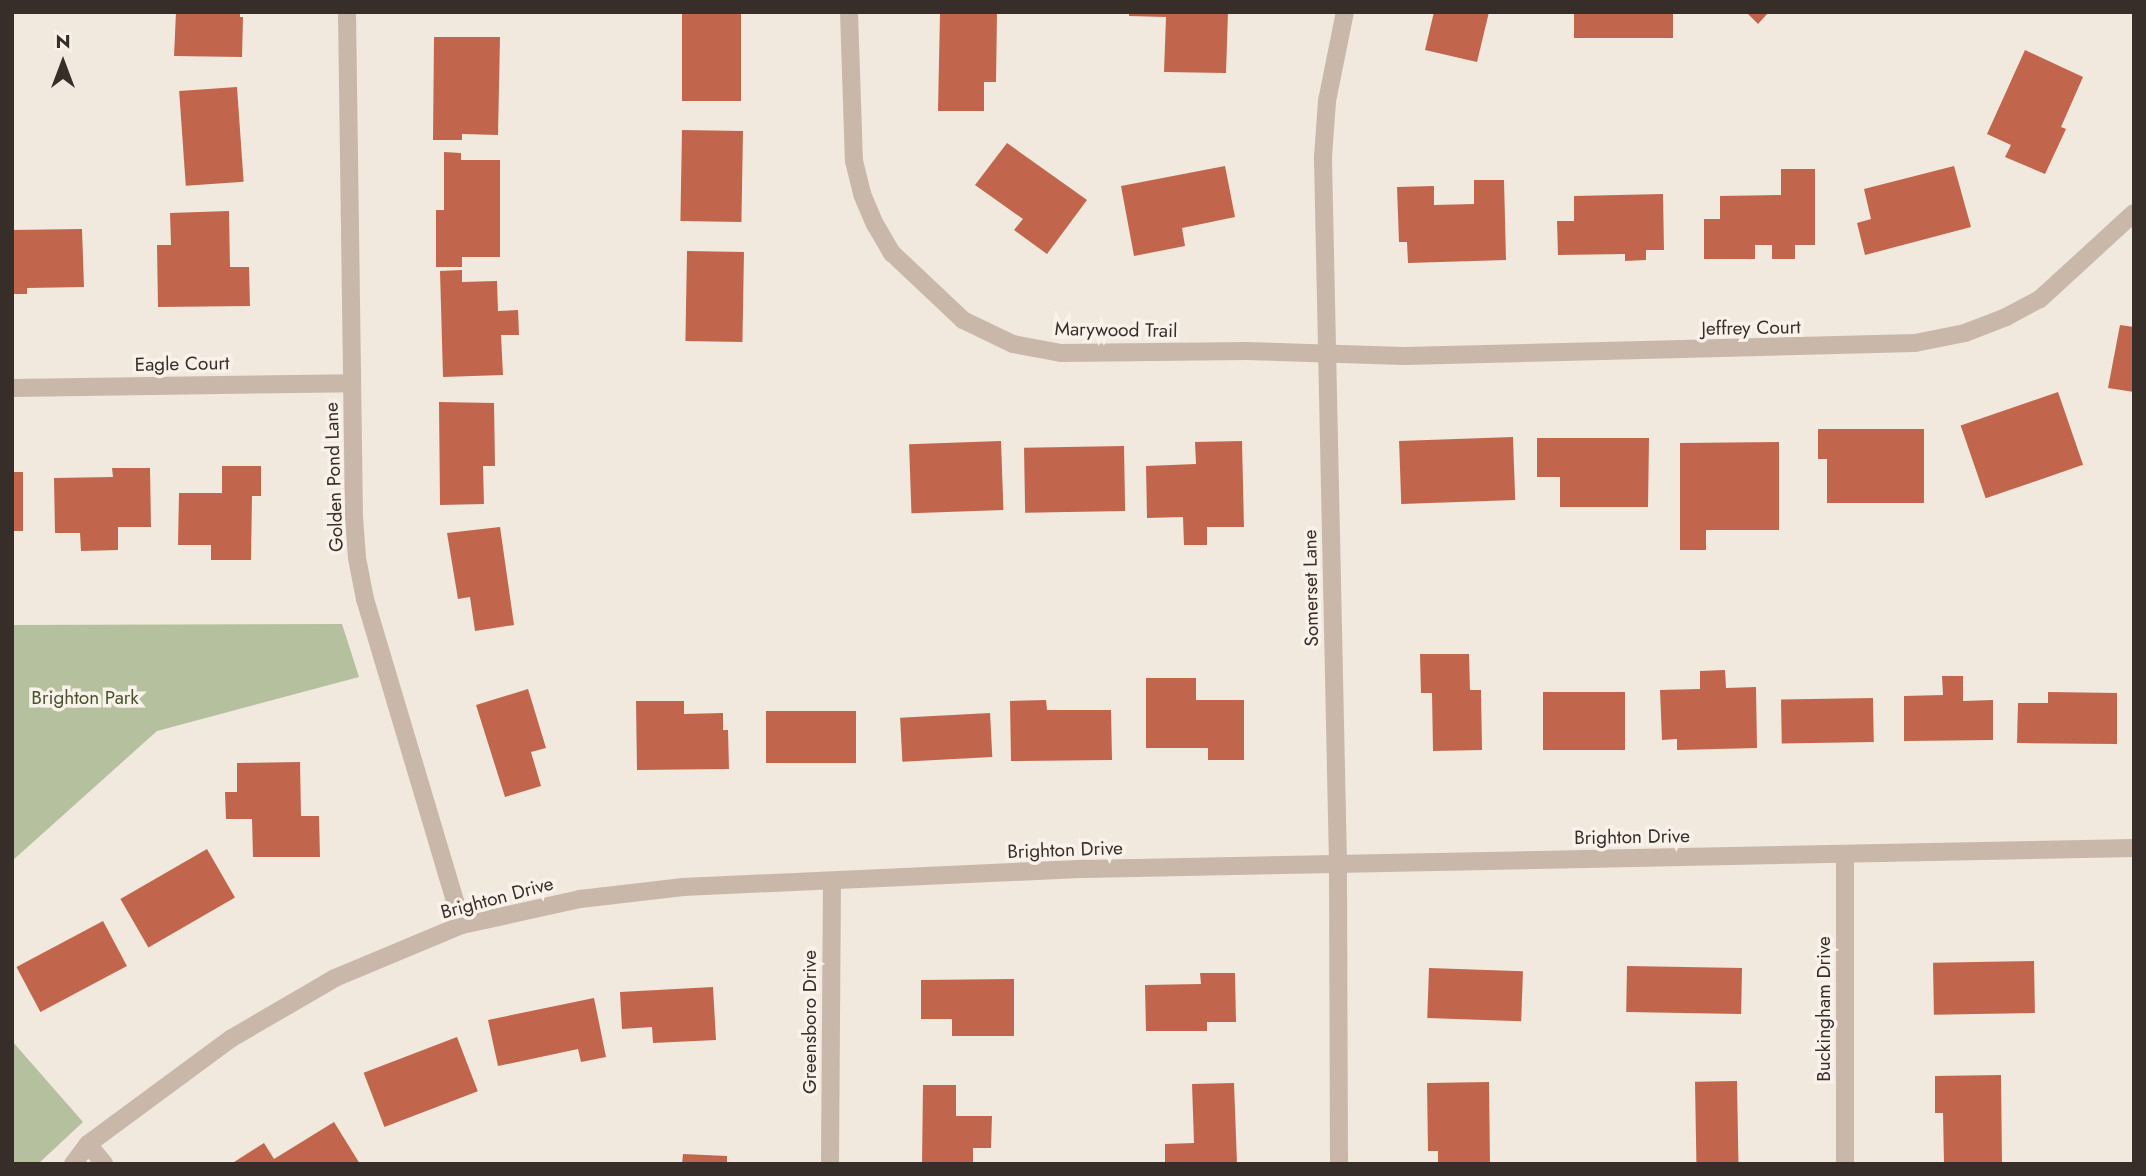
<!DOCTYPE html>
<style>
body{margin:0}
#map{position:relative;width:2146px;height:1176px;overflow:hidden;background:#f1e8de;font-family:Jost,sans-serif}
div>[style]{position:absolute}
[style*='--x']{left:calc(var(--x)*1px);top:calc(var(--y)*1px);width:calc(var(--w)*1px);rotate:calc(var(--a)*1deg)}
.green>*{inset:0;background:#b5c09e}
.building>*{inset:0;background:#c1664c;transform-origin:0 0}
.minor>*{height:18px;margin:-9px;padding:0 9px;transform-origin:9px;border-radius:9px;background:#c9b7aa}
span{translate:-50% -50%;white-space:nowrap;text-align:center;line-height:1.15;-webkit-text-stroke:7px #f9f2ea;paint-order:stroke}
.street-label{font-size:19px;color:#372d29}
.park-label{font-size:19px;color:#47542e}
.frame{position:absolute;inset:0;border:14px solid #372d29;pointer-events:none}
.north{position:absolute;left:28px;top:28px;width:70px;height:70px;-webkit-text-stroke:5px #f9f2ea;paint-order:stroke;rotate:0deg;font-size:19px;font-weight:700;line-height:28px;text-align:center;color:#372d29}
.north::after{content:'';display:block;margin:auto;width:24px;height:32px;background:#372d29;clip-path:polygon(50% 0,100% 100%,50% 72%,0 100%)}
</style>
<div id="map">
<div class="green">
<div style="clip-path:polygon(342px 624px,359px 677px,157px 731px,12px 861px,12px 625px)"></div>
<div style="clip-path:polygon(12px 1041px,83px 1122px,38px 1164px,12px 1164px)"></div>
</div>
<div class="building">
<div style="clip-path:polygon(176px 12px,240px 12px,240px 17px,243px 17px,242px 57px,174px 56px)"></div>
<div style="left:682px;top:12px;width:59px;height:89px"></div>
<div style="clip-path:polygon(940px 12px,997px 12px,996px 82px,984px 82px,984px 111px,938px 111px)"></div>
<div style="clip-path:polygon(1129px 12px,1228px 12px,1226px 73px,1164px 72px,1166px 17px,1129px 16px)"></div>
<div style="clip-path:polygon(1434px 12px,1489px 12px,1477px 62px,1425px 50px)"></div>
<div style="left:1574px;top:12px;width:99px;height:26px"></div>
<div style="clip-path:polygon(1746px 12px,1769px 12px,1758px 24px)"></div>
<div style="clip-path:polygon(434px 37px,500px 37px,498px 135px,462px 134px,462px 140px,433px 140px)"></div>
<div style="clip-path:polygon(2025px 50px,2083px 77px,2061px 127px,2066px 129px,2045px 174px,2005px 157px,2011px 145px,1987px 134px)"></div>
<div style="left:237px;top:87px;width:95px;height:58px;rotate:86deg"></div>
<div style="left:682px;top:130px;width:61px;height:91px;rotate:1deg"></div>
<div style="clip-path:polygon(1007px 143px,1087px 200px,1047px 254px,1014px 230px,1023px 219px,975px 185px)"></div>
<div style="clip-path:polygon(444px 152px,461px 153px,461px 160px,500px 160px,500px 257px,462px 257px,462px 267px,436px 267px,436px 210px,444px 210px)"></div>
<div style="clip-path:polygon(1225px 166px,1235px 217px,1182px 228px,1185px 246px,1134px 256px,1121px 186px)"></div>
<div style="clip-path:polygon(1954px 166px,1971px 227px,1865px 255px,1857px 223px,1871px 219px,1864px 189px)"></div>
<div style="clip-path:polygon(1781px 169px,1815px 169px,1815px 245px,1795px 245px,1795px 259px,1772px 259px,1772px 245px,1755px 245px,1755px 259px,1704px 259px,1704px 219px,1720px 219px,1720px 196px,1781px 195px)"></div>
<div style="clip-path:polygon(1474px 180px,1504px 180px,1506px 260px,1408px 263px,1407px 242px,1399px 242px,1397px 187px,1434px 186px,1434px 205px,1474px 204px)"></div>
<div style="clip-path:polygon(1663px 194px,1664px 250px,1646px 250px,1646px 260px,1625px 261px,1625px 254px,1558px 255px,1557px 221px,1574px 221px,1574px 196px)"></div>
<div style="clip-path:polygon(229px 211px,230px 267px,249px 267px,250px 306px,158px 307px,157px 245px,171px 245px,170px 213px)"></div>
<div style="clip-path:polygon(82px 229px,84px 287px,27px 288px,27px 294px,12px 294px,12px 230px)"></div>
<div style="left:687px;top:251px;width:57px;height:90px;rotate:1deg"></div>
<div style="clip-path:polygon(462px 270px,462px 282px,497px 281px,498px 311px,518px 310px,519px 335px,501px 335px,503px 375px,443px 377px,440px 271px)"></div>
<div style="clip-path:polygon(2120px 325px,2134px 327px,2134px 392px,2108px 388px)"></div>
<div style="left:2058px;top:392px;width:77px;height:103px;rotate:71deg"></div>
<div style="clip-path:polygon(439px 402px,494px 403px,495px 466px,483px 466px,484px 504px,440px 505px)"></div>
<div style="clip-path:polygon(1818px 429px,1924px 429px,1924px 503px,1827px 503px,1827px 459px,1818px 459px)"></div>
<div style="left:1513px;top:437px;width:63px;height:114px;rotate:88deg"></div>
<div style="clip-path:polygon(1537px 438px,1649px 438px,1648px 507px,1560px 507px,1560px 477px,1537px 477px)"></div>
<div style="left:1001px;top:441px;width:69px;height:92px;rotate:88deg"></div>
<div style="clip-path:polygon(1242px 441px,1244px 527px,1207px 527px,1207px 545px,1184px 545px,1183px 517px,1147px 518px,1146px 466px,1196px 464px,1195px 442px)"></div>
<div style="clip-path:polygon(1779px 442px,1779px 530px,1706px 530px,1706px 550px,1680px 550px,1680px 443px)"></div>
<div style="left:1124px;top:446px;width:65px;height:100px;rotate:89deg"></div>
<div style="clip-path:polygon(222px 466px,261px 466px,261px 496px,252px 496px,251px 560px,211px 560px,211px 545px,178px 545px,179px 493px,222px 493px)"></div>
<div style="clip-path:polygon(112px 468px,150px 468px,151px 527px,118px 527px,118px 550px,81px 551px,80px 533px,55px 533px,54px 478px,113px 477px)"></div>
<div style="left:12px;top:472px;width:11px;height:59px"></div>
<div style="clip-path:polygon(500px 527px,514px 625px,475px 631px,470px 597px,458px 599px,447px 533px)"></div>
<div style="clip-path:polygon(1420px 654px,1469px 654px,1470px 690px,1481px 690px,1482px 750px,1433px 751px,1432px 693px,1421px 693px)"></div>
<div style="clip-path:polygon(1725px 670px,1726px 688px,1756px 687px,1757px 748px,1677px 750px,1677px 739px,1662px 740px,1660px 690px,1700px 689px,1700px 671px)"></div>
<div style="clip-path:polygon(1942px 676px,1963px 676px,1963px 701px,1993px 700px,1993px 740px,1904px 741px,1904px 696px,1943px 695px)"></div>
<div style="clip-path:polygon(1146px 678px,1196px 678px,1196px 700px,1244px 700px,1244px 760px,1208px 760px,1208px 748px,1146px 748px)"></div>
<div style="clip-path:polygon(528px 689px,546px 748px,531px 752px,541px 786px,505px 797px,476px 705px)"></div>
<div style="left:1625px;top:692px;width:58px;height:82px;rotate:90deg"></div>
<div style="clip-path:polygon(2048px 692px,2117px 693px,2117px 744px,2017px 743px,2018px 703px,2048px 703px)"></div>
<div style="left:1873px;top:698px;width:44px;height:92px;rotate:89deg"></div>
<div style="clip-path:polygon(1046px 700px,1047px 710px,1111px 710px,1112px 760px,1011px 761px,1010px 701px)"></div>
<div style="clip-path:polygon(636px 701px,684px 701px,684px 714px,723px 713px,723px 730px,728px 730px,729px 769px,637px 770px)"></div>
<div style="left:856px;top:711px;width:52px;height:90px;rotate:90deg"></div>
<div style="left:990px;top:713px;width:44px;height:90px;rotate:87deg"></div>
<div style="clip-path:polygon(300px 762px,301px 816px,319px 816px,320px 857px,253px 857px,252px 819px,226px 819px,225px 792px,237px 792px,237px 763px)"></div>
<div style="left:207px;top:849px;width:56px;height:100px;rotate:60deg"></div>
<div style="left:103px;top:921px;width:51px;height:98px;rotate:62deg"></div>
<div style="left:2034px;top:961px;width:52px;height:101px;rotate:89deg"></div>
<div style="left:1627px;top:966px;width:115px;height:46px;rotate:1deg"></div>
<div style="left:1429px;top:968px;width:94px;height:50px;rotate:2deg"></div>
<div style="clip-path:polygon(1200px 973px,1235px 973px,1236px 1022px,1207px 1022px,1207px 1031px,1146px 1031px,1145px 985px,1201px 984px)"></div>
<div style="clip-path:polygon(1014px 979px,1014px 1036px,952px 1036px,952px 1019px,921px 1019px,921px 980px)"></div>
<div style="clip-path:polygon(713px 987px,716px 1040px,653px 1043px,652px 1027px,622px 1029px,620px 992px)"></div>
<div style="clip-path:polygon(594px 998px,606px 1057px,581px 1062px,578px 1049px,498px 1066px,488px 1020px)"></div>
<div style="left:457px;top:1037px;width:58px;height:100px;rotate:69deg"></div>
<div style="clip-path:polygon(2001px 1075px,2002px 1164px,1944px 1164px,1943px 1113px,1935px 1113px,1935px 1076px)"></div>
<div style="left:1737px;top:1081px;width:83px;height:42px;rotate:89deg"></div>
<div style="clip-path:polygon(1489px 1082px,1490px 1164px,1438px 1164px,1438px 1151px,1428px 1151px,1427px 1083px)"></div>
<div style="clip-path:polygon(1234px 1083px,1237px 1164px,1165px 1164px,1165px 1144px,1194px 1143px,1192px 1084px)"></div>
<div style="clip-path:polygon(923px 1085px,956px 1085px,956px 1116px,992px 1116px,991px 1148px,973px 1148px,973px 1164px,922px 1164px)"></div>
<div style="clip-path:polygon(334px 1122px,360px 1164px,231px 1164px,264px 1143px,274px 1159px)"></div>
<div style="clip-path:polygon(683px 1154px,727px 1156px,727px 1164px,682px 1164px)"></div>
</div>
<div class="minor">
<div style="--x:347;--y:12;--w:505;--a:89.21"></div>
<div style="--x:354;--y:517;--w:41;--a:85.8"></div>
<div style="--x:357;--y:558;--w:42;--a:79"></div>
<div style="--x:365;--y:599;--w:340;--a:73.4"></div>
<div style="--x:849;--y:12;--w:149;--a:88.1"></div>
<div style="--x:854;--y:161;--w:34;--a:76"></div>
<div style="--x:862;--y:194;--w:33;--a:67"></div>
<div style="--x:875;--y:224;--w:34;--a:60"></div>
<div style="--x:892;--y:253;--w:98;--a:43.3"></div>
<div style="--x:963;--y:320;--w:55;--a:25.6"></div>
<div style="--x:1013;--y:344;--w:49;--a:10.6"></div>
<div style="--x:1061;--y:353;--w:185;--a:-0.6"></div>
<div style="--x:1246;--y:351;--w:158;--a:1.8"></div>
<div style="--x:1404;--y:356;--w:511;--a:-1.46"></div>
<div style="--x:1915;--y:343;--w:51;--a:-11.3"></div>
<div style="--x:1965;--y:333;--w:44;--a:-21.3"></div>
<div style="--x:2006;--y:317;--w:38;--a:-28"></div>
<div style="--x:2040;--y:299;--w:127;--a:-42.5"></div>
<div style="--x:12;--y:388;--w:340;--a:-0.8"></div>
<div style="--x:1845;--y:854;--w:310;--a:90"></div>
<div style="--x:88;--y:1144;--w:26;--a:51"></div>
<div style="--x:73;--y:1164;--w:25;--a:-53"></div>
<div style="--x:88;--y:1144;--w:179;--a:-36.4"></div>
<div style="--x:232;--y:1038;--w:119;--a:-30.2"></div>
<div style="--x:335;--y:978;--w:138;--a:-22.7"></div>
<div style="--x:462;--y:925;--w:121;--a:-12.4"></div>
<div style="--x:580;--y:899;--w:104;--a:-6.6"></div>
<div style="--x:683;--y:887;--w:402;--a:-2.6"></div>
<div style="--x:1085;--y:869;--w:1049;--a:-1.15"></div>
<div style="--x:830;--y:1164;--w:283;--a:-89.6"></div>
<div style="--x:1339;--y:1164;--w:300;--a:-90.2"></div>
<div style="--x:1338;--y:864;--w:707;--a:-91.22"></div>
<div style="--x:1323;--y:157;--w:56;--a:-85.9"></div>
<div style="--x:1327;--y:101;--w:91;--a:-78.6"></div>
</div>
<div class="street-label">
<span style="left:1751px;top:328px;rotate:-1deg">Jeffrey Court</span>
<span style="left:1116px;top:330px;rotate:1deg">Marywood Trail</span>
<span style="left:182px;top:364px;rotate:-1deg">Eagle Court</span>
<span style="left:334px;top:477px;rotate:-92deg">Golden Pond Lane</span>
<span style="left:1311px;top:588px;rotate:-91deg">Somerset Lane</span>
<span style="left:1632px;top:837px;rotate:-1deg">Brighton Drive</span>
<span style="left:1065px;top:850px;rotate:-2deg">Brighton Drive</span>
<span style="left:497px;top:898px;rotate:-15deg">Brighton Drive</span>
<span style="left:1824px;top:1009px;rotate:-90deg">Buckingham Drive</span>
<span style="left:810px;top:1022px;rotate:-90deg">Greensboro Drive</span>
</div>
<div class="park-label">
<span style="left:85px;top:698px">Brighton Park</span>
</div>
<div class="frame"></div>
<div class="north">N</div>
</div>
